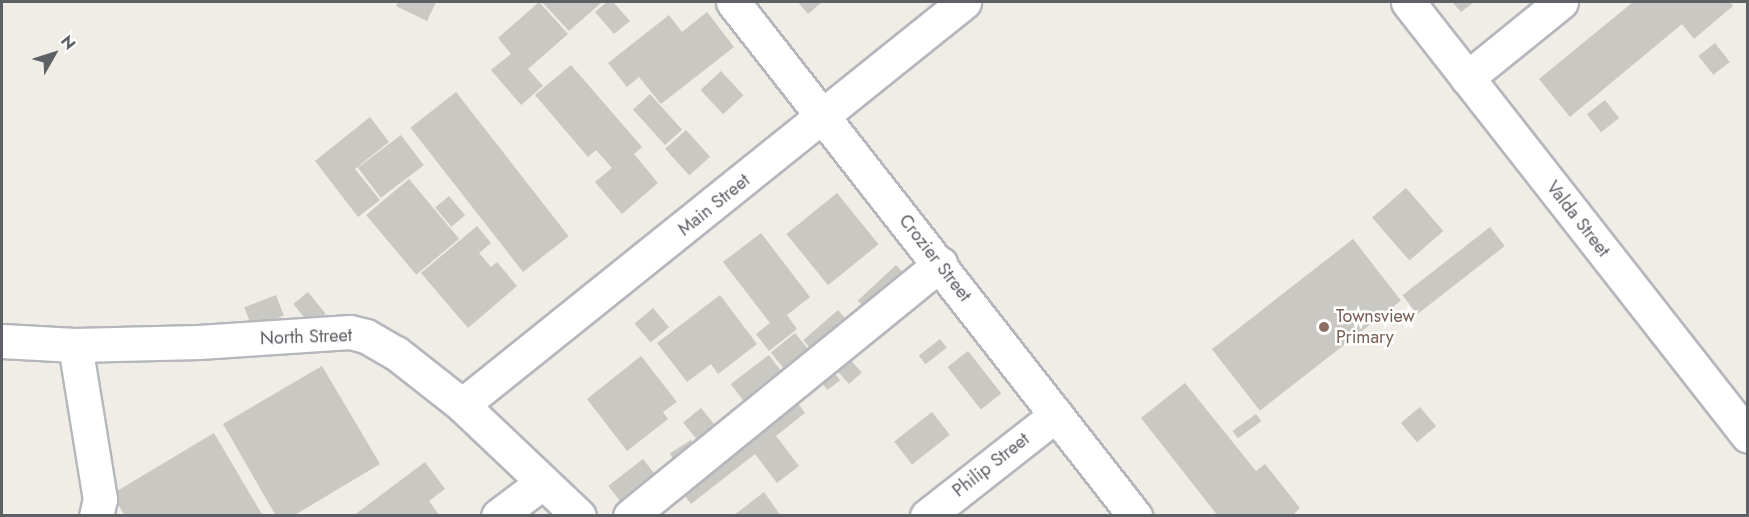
<!DOCTYPE html>
<style>
body{margin:0}
#map{position:relative;width:1749px;height:517px;overflow:hidden;background:#efede5;font-family:Jost,sans-serif}
div>[style]{position:absolute}
[style*='--x']{left:calc(var(--x)*1px);top:calc(var(--y)*1px);width:calc(var(--w)*1px);rotate:calc(var(--a)*1deg)}
.building>*{inset:0;background:#cac8c2;transform-origin:0 0}
.roads{filter:drop-shadow(2px 0 #b5b7bc) drop-shadow(-2px 0 #b5b7bc) drop-shadow(0 2px #b5b7bc) drop-shadow(0 -2px #b5b7bc)}
.minor>*{height:33px;margin:-16.5px;padding:0 16.5px;transform-origin:16.5px;border-radius:16.5px;background:#fff}
.dots>*{width:16px;height:16px;translate:-50% -50%;box-sizing:border-box;border:3px solid #fff;border-radius:50%}
span{translate:-50% -50%;white-space:nowrap;text-align:center;line-height:1.15;-webkit-text-stroke:5px #fff;paint-order:stroke}
.street-label{font-size:18px;color:#5d6065}
.education-label{font-size:18px;color:#785e54}
.left{translate:0 -50%;text-align:left}
.frame{position:absolute;inset:0;border:3px solid #5d6065;pointer-events:none}
.north{position:absolute;left:24px;top:24px;width:60px;height:60px;-webkit-text-stroke:4px #fff;paint-order:stroke;rotate:51deg;font-size:16px;font-weight:700;line-height:24px;text-align:center;color:#5d6065}
.north::after{content:'';display:block;margin:auto;width:21px;height:27px;background:#5d6065;clip-path:polygon(50% 0,100% 100%,50% 72%,0 100%)}
</style>
<div id="map">
<div class="building">
<div style="clip-path:polygon(398px 2px,436px 2px,427px 21px,396px 6px)"></div>
<div style="clip-path:polygon(539px 2px,568px 34px,528px 69px,543px 86px,521px 105px,491px 70px,511px 54px,498px 38px)"></div>
<div style="clip-path:polygon(542px 2px,602px 2px,569px 31px)"></div>
<div style="clip-path:polygon(607px 2px,613px 2px,630px 21px,614px 34px,595px 12px)"></div>
<div style="clip-path:polygon(798px 2px,822px 2px,808px 14px)"></div>
<div style="clip-path:polygon(1452px 2px,1474px 2px,1461px 12px)"></div>
<div style="clip-path:polygon(1633px 2px,1730px 2px,1733px 6px,1694px 39px,1682px 24px,1570px 117px,1539px 79px)"></div>
<div style="clip-path:polygon(707px 12px,734px 47px,661px 104px,639px 77px,627px 87px,608px 63px,669px 15px,682px 32px)"></div>
<div style="left:1715px;top:43px;width:24px;height:21px;rotate:52deg"></div>
<div style="clip-path:polygon(571px 65px,642px 147px,634px 154px,658px 183px,622px 214px,595px 182px,612px 168px,596px 150px,588px 157px,535px 95px)"></div>
<div style="left:721px;top:71px;width:33px;height:28px;rotate:47deg"></div>
<div style="left:456px;top:92px;width:183px;height:58px;rotate:52deg"></div>
<div style="left:650px;top:94px;width:48px;height:23px;rotate:48deg"></div>
<div style="left:1605px;top:100px;width:23px;height:23px;rotate:52deg"></div>
<div style="clip-path:polygon(370px 117px,389px 142px,355px 169px,380px 200px,358px 217px,315px 161px)"></div>
<div style="left:686px;top:130px;width:36px;height:28px;rotate:48deg"></div>
<div style="left:401px;top:135px;width:38px;height:54px;rotate:53deg"></div>
<div style="left:409px;top:179px;width:78px;height:56px;rotate:50deg"></div>
<div style="left:1406px;top:188px;width:57px;height:45px;rotate:49deg"></div>
<div style="left:837px;top:193px;width:66px;height:65px;rotate:51deg"></div>
<div style="left:449px;top:196px;width:25px;height:18px;rotate:50deg"></div>
<div style="clip-path:polygon(477px 226px,491px 243px,479px 253px,491px 267px,497px 262px,517px 286px,468px 328px,421px 273px)"></div>
<div style="left:1490px;top:227px;width:24px;height:111px;rotate:52deg"></div>
<div style="clip-path:polygon(761px 233px,810px 297px,787px 315px,797px 329px,769px 351px,756px 334px,770px 323px,723px 262px)"></div>
<div style="left:1353px;top:239px;width:78px;height:179px;rotate:52deg"></div>
<div style="left:896px;top:265px;width:19px;height:52px;rotate:47deg"></div>
<div style="left:308px;top:292px;width:28px;height:19px;rotate:51deg"></div>
<div style="left:276px;top:295px;width:22px;height:34px;rotate:69deg"></div>
<div style="clip-path:polygon(720px 295px,757px 344px,718px 374px,711px 364px,687px 382px,657px 343px)"></div>
<div style="left:653px;top:308px;width:25px;height:24px;rotate:50deg"></div>
<div style="left:838px;top:310px;width:18px;height:46px;rotate:49deg"></div>
<div style="left:795px;top:333px;width:26px;height:31px;rotate:51deg"></div>
<div style="left:940px;top:339px;width:11px;height:27px;rotate:52deg"></div>
<div style="left:968px;top:351px;width:54px;height:26px;rotate:52deg"></div>
<div style="left:845px;top:354px;width:25px;height:17px;rotate:48deg"></div>
<div style="left:769px;top:355px;width:30px;height:48px;rotate:53deg"></div>
<div style="clip-path:polygon(641px 356px,677px 402px,663px 412px,668px 419px,627px 451px,587px 399px)"></div>
<div style="clip-path:polygon(322px 366px,380px 464px,293px 516px,276px 516px,223px 424px)"></div>
<div style="left:829px;top:366px;width:18px;height:16px;rotate:52deg"></div>
<div style="clip-path:polygon(1185px 383px,1256px 471px,1265px 464px,1300px 508px,1292px 516px,1218px 516px,1141px 418px)"></div>
<div style="clip-path:polygon(793px 397px,805px 413px,776px 436px,799px 466px,777px 483px,755px 454px,691px 504px,678px 487px)"></div>
<div style="left:1420px;top:407px;width:25px;height:25px;rotate:50deg"></div>
<div style="left:701px;top:408px;width:28px;height:23px;rotate:51deg"></div>
<div style="left:932px;top:412px;width:29px;height:48px;rotate:52deg"></div>
<div style="left:1256px;top:414px;width:9px;height:29px;rotate:54deg"></div>
<div style="clip-path:polygon(214px 433px,263px 516px,125px 516px,112px 494px)"></div>
<div style="left:691px;top:440px;width:13px;height:25px;rotate:58deg"></div>
<div style="left:643px;top:459px;width:28px;height:44px;rotate:52deg"></div>
<div style="clip-path:polygon(425px 462px,445px 489px,429px 501px,440px 516px,353px 516px)"></div>
<div style="clip-path:polygon(764px 492px,781px 516px,733px 516px)"></div>
</div>
<div class="roads">
<div class="minor">
<div style="--x:733;--y:2;--w:653;--a:51.97"></div>
<div style="--x:1408;--y:2;--w:551;--a:51.92"></div>
<div style="--x:1467;--y:78;--w:121;--a:-39"></div>
<div style="--x:2;--y:341;--w:73;--a:3.1"></div>
<div style="--x:75;--y:345;--w:124;--a:-1.4"></div>
<div style="--x:199;--y:342;--w:151;--a:-3.8"></div>
<div style="--x:350;--y:332;--w:16;--a:14"></div>
<div style="--x:366;--y:336;--w:34;--a:30"></div>
<div style="--x:396;--y:353;--w:84;--a:38.2"></div>
<div style="--x:462;--y:405;--w:161;--a:43.5"></div>
<div style="--x:75;--y:345;--w:156;--a:80.8"></div>
<div style="--x:100;--y:499;--w:17;--a:103"></div>
<div style="--x:462;--y:405;--w:644;--a:-38.76"></div>
<div style="--x:498;--y:516;--w:56;--a:-37.1"></div>
<div style="--x:630;--y:516;--w:400;--a:-39.1"></div>
<div style="--x:927;--y:516;--w:164;--a:-38.1"></div>
</div>
</div>
<div class="dots">
<div style="left:1324px;top:327px;background:#8d6e63"></div>
</div>
<div class="street-label">
<span style="left:714px;top:205px;rotate:-39deg">Main Street</span>
<span style="left:1578px;top:219px;rotate:52deg">Valda Street</span>
<span style="left:935px;top:258px;rotate:52deg">Crozier Street</span>
<span style="left:306px;top:337px;rotate:-2deg">North Street</span>
<span style="left:991px;top:465px;rotate:-38deg">Philip Street</span>
</div>
<div class="education-label">
<span class="left" style="left:1336px;top:327px">Townsview<br>Primary</span>
</div>
<div class="frame"></div>
<div class="north">N</div>
</div>
